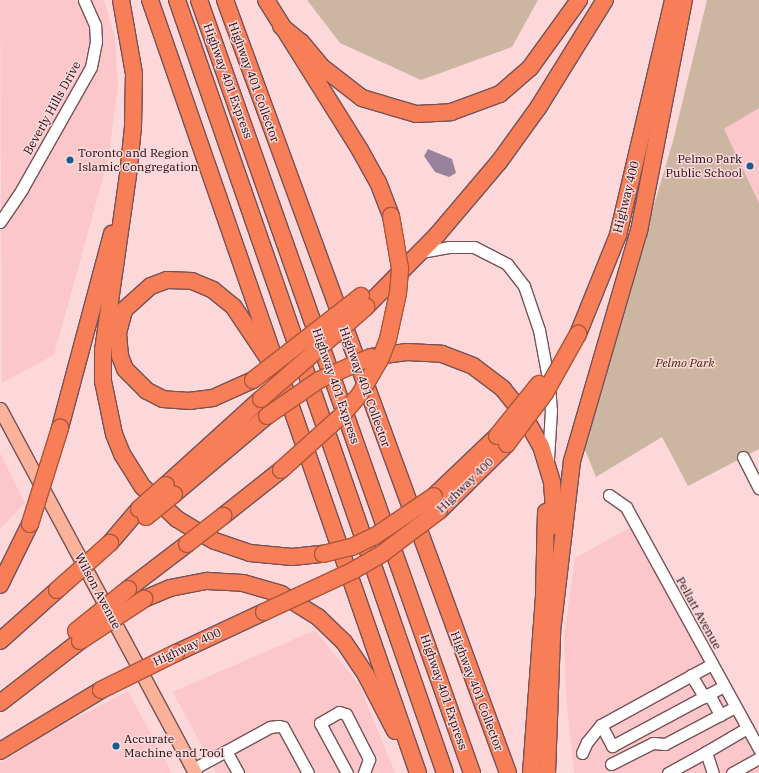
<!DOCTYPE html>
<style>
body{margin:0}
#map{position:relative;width:759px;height:773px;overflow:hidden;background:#fcd8db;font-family:"IBM Plex Serif",serif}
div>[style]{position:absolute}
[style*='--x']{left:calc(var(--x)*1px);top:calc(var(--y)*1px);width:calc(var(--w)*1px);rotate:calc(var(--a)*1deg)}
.built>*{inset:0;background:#fcc7cb}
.green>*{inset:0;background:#cdb6a1}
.water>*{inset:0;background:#99829c}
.roads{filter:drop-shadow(1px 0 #775255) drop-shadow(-1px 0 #775255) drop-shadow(0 1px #775255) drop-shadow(0 -1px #775255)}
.minor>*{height:11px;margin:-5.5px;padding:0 5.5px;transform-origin:5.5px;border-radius:5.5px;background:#fff}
.major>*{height:13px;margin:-6.5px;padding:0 6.5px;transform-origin:6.5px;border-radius:6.5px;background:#fab29a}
.highway>*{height:16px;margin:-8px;padding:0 8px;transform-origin:8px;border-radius:8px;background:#f77e56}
.bridges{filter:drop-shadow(1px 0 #aa563c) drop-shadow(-1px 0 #aa563c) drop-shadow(0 1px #aa563c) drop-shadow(0 -1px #aa563c)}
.highway-bridge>*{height:16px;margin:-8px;padding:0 8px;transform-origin:8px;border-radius:8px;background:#f77e56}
.dots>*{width:11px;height:11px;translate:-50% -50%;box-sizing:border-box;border:2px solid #fcd8db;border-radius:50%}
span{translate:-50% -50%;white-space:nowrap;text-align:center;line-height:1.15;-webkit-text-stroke:3px #fcd8db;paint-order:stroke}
.street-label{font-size:12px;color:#1a0b0d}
.poi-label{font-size:12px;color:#1a0b0d}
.left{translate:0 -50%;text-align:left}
.right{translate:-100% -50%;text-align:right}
.park-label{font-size:12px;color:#422504;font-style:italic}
</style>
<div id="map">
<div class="built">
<div style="clip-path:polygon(0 0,104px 0,115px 38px,118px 87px,108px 160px,54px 355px,2px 383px)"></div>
<div style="clip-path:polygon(759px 108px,759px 203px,724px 129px)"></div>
<div style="clip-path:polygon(0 453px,25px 503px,0 529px)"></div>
<div style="clip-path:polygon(631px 527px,759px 757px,759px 773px,574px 773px,566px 694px,564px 635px,575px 558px)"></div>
<div style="clip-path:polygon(315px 630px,360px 686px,395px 773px,216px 773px,173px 692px)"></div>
<div style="clip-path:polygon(128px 691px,172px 773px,0 773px,0 763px,46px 734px)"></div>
</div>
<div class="green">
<div style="clip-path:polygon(307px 0,538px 0,512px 47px,421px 80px,340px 43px)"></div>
<div style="clip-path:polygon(707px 0,759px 0,759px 108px,724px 129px,759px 203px,759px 449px,688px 486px,662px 437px,596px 477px,583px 445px,673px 141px)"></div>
</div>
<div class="water">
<div style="clip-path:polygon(428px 149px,452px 159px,456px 173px,449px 177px,435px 172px,424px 156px)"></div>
</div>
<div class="roads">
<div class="minor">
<div style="--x:0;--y:222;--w:40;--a:-56"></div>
<div style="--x:22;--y:189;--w:140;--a:-60.5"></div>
<div style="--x:91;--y:67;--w:25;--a:-79"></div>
<div style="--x:96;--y:42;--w:17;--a:-93"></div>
<div style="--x:95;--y:25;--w:27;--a:-114"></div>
<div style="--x:421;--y:252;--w:28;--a:-10"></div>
<div style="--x:449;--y:247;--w:25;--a:0"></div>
<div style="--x:474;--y:247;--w:37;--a:27"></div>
<div style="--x:507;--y:264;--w:28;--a:52"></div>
<div style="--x:524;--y:286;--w:46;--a:71.2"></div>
<div style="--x:539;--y:330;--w:55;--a:79.5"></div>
<div style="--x:549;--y:384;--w:26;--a:86"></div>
<div style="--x:551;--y:410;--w:49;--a:93.5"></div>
<div style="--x:743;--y:457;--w:35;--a:63"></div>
<div style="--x:609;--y:495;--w:21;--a:35"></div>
<div style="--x:626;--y:507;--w:276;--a:61.2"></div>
<div style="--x:712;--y:664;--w:127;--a:151.2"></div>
<div style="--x:601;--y:725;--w:24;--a:62"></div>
<div style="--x:612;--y:746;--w:127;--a:-28.2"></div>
<div style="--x:691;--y:675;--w:26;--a:59"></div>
<div style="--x:709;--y:694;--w:24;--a:62"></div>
<div style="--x:226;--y:751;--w:25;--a:61"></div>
<div style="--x:706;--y:752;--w:48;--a:-30.3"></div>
<div style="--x:582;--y:753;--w:12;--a:-66"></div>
<div style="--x:587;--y:742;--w:22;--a:-51"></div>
<div style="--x:611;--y:764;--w:47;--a:-26.6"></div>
<div style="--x:653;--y:743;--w:12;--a:5"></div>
<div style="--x:665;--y:744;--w:79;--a:-27.9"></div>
<div style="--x:193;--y:769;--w:88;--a:-28.6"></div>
<div style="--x:270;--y:727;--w:8;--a:-7"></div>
<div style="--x:278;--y:726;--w:5;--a:11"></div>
<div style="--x:283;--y:727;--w:52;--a:61.5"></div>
<div style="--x:347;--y:773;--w:57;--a:-118.4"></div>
<div style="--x:320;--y:723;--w:22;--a:-30"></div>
<div style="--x:339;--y:712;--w:7;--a:16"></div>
<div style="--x:346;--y:714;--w:51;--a:62.9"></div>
<div style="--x:369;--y:759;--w:15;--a:110"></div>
<div style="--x:668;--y:773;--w:43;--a:-28.9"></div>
<div style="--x:706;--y:752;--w:22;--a:72"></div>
<div style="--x:732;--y:773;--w:31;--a:-29"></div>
</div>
<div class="major">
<div style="--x:0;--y:409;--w:413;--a:61.8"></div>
</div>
<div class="highway">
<div style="--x:121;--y:0;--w:75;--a:80"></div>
<div style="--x:134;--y:74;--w:53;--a:91.1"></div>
<div style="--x:133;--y:127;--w:48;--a:95.9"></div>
<div style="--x:128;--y:175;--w:177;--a:98.1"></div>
<div style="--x:103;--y:350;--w:31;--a:90"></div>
<div style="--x:103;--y:381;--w:54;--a:78.3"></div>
<div style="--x:114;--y:434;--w:22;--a:68"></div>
<div style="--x:122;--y:454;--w:39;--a:58"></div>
<div style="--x:143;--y:487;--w:47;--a:43.3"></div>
<div style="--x:177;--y:519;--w:21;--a:31"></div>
<div style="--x:195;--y:530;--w:23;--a:29"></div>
<div style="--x:215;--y:541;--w:37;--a:19"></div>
<div style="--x:250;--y:553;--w:42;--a:5.4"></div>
<div style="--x:292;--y:557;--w:31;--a:-6"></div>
<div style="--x:150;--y:0;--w:818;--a:70.88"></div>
<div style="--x:177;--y:0;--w:818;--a:70.88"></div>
<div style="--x:199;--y:0;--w:820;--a:70.55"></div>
<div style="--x:225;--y:0;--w:823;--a:69.89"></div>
<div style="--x:266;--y:0;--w:177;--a:57.9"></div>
<div style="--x:360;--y:150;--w:37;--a:61"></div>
<div style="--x:378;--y:182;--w:36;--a:69"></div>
<div style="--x:281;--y:26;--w:26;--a:39"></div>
<div style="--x:301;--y:42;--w:33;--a:50"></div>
<div style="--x:322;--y:67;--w:51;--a:37.8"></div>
<div style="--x:362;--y:98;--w:56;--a:16.5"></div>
<div style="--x:416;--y:114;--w:35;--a:-3"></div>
<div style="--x:451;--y:112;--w:52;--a:-20.2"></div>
<div style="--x:500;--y:94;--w:40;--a:-41"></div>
<div style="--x:530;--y:68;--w:84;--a:-54.2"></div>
<div style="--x:366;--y:307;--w:101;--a:-45.4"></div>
<div style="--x:437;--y:235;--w:96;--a:-49.7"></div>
<div style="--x:499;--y:162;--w:67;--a:-54.2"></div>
<div style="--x:538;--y:108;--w:127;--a:-58.2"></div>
<div style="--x:578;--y:334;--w:107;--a:-68"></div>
<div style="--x:618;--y:235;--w:241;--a:-76.8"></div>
<div style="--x:371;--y:357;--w:36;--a:-8"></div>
<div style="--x:407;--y:352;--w:35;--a:3"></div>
<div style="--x:442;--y:354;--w:33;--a:21"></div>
<div style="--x:473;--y:366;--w:38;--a:37"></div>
<div style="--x:503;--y:389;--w:32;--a:51"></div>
<div style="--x:523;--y:414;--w:37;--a:61"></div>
<div style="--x:541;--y:446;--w:38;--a:73"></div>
<div style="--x:552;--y:482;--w:44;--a:86.1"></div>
<div style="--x:253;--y:380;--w:44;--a:155.8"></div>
<div style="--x:213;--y:398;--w:23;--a:173"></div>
<div style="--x:190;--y:401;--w:27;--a:-176"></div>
<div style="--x:163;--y:399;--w:18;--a:-153"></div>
<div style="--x:147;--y:391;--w:31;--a:-135"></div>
<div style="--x:125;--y:369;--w:14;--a:-111"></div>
<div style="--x:120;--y:356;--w:23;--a:-95"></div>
<div style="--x:118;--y:333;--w:24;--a:-75"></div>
<div style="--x:124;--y:310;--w:36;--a:-42"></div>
<div style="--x:151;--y:286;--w:17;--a:-21"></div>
<div style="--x:167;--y:280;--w:25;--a:2"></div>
<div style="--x:192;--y:281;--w:23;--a:23"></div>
<div style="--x:213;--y:290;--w:26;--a:39"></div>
<div style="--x:233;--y:306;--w:63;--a:56.1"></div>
<div style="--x:60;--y:428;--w:201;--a:-75"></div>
<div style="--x:166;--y:485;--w:128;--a:-42.2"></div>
<div style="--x:174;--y:494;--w:121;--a:-40"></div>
<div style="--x:434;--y:496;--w:87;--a:-43.6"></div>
<div style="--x:439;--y:511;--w:95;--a:-44.6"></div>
<div style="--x:223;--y:516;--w:74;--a:-38.4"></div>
<div style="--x:110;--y:543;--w:45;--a:-49.5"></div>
<div style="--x:0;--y:585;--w:68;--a:-63.8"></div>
<div style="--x:128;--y:589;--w:74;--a:-37.3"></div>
<div style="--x:144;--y:599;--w:28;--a:-23"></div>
<div style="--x:170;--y:588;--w:38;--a:-11"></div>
<div style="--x:207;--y:581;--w:36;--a:3"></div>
<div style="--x:243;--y:583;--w:40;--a:16"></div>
<div style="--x:281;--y:594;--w:44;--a:31.9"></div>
<div style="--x:318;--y:617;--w:36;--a:44"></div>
<div style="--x:344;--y:642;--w:40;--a:56"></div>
<div style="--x:366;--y:675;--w:63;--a:62.6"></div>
<div style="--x:553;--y:623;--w:163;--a:-83.3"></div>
<div style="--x:572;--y:461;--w:240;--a:-73.8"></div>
<div style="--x:639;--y:231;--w:235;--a:-79"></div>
<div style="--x:0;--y:641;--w:76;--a:-41.8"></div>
<div style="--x:176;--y:653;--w:97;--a:-25"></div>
<div style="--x:0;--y:703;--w:101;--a:-37.8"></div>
<div style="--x:0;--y:751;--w:118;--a:-31.1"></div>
<div style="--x:531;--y:773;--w:179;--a:-85.8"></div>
<div style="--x:544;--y:594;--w:82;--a:-88.6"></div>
<div style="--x:547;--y:773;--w:160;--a:-87.9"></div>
</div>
</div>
<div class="bridges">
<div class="highway-bridge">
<div style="--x:253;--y:380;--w:137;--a:-37.9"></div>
<div style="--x:261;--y:399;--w:140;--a:-41.2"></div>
<div style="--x:267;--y:416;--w:63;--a:-34.7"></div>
<div style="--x:319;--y:380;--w:57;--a:-23.9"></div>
<div style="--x:497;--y:436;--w:67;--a:-51.1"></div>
<div style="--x:507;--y:444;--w:64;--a:-53.3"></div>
<div style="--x:545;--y:393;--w:68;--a:-60.8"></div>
<div style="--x:281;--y:470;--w:82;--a:-42"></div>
<div style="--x:342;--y:415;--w:28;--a:-49"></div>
<div style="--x:360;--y:394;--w:39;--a:-60"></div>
<div style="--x:380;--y:360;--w:22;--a:-69"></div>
<div style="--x:388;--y:339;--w:47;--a:-77.7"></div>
<div style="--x:398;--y:293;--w:25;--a:-85"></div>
<div style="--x:400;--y:268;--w:53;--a:-99.8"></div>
<div style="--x:139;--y:509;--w:36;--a:-42"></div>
<div style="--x:146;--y:517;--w:36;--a:-39"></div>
<div style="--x:30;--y:524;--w:101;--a:-72.6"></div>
<div style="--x:187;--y:544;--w:46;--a:-37.9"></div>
<div style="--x:323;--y:554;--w:30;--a:-14"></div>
<div style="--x:352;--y:547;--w:25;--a:-26"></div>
<div style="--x:375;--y:536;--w:71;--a:-34.1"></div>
<div style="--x:57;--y:590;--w:71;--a:-41.6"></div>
<div style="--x:264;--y:612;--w:99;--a:-25"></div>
<div style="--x:354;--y:570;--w:34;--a:-30"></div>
<div style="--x:383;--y:553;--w:70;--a:-36.9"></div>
<div style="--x:76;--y:631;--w:67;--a:-38.9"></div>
<div style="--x:80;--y:641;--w:77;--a:-33.3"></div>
<div style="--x:101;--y:690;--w:84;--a:-26.3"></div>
</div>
</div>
<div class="dots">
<div style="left:70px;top:160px;background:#0f5f91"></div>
<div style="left:750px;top:166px;background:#0f5f91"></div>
<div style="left:116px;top:746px;background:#0f5f91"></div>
</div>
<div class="street-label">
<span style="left:228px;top:81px;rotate:70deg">Highway 401 Express</span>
<span style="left:254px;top:82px;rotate:70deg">Highway 401 Collector</span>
<span style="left:52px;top:108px;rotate:-61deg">Beverly Hills Drive</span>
<span style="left:626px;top:197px;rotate:-76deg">Highway 400</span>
<span style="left:336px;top:386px;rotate:71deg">Highway 401 Express</span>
<span style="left:365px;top:387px;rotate:70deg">Highway 401 Collector</span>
<span style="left:465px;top:485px;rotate:-44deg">Highway 400</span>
<span style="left:98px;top:591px;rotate:62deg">Wilson Avenue</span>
<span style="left:699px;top:613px;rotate:61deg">Pellatt Avenue</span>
<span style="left:187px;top:647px;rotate:-25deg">Highway 400</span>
<span style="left:477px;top:691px;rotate:69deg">Highway 401 Collector</span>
<span style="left:444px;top:692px;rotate:71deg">Highway 401 Express</span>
</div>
<div class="poi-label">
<span class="left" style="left:78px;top:160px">Toronto and Region<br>Islamic Congregation</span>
<span class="right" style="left:742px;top:166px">Pelmo Park<br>Public School</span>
<span class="left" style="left:124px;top:746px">Accurate<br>Machine and Tool</span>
</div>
<div class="park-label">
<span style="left:685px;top:363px">Pelmo Park</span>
</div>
</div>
